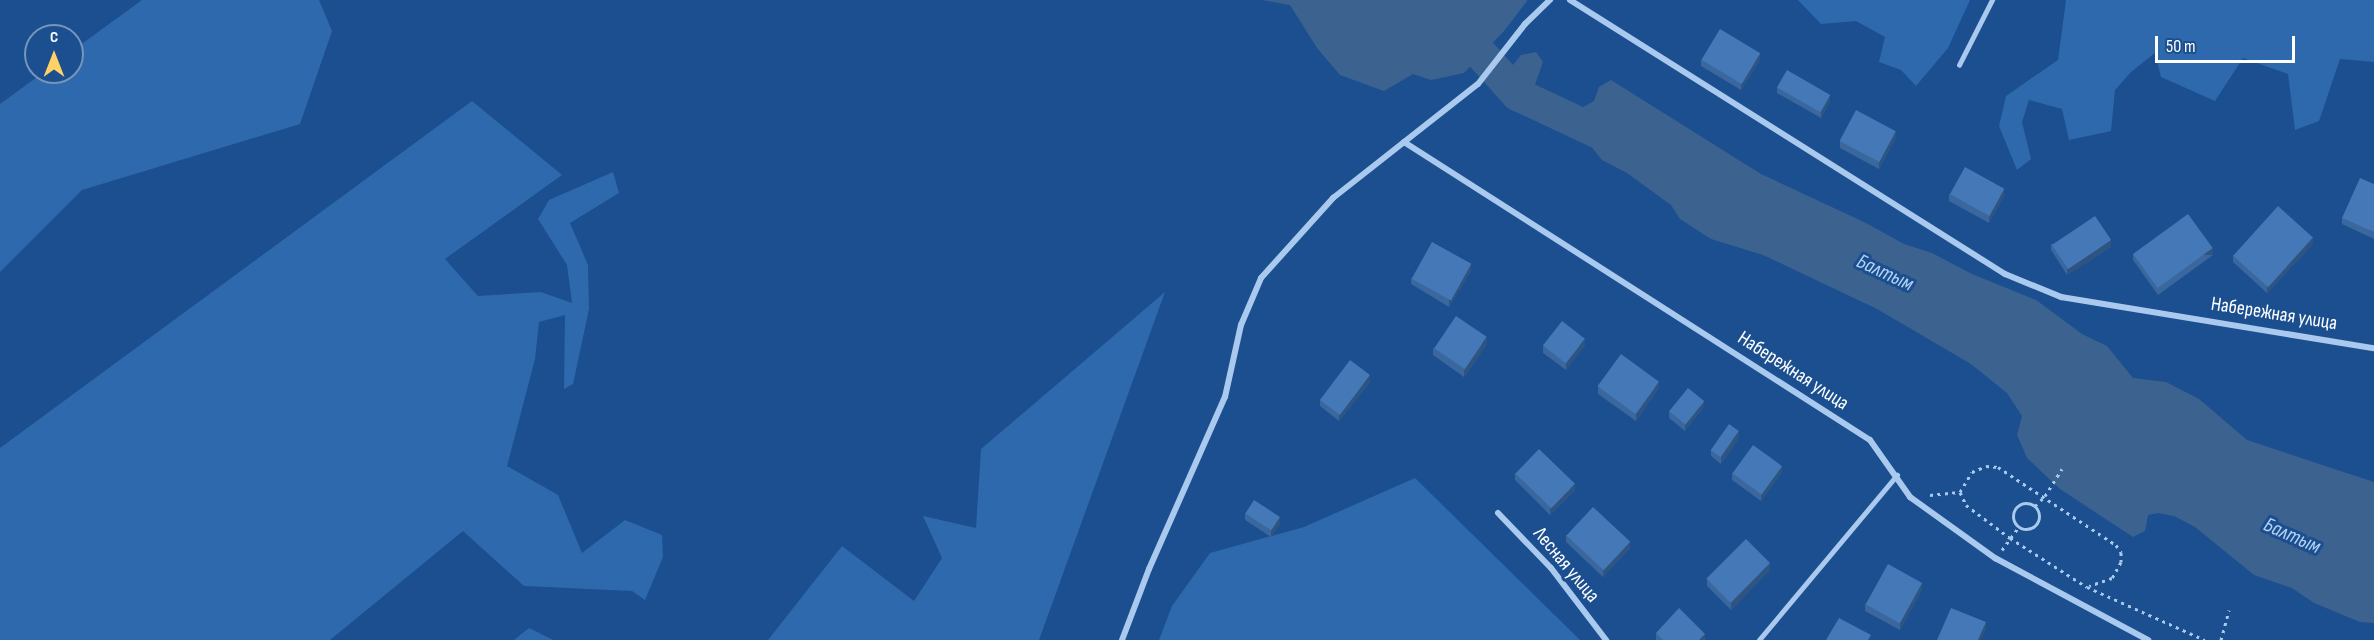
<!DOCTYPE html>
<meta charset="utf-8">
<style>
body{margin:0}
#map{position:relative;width:2374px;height:640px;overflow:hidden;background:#1b4f8f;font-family:"Sofia Sans Condensed",sans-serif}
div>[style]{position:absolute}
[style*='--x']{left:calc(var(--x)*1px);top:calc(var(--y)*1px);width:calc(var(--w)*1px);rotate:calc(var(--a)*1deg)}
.green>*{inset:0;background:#2e69ad}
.water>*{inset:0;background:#3c6290}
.river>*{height:33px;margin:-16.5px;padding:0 16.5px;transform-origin:16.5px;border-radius:16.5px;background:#3c6290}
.path>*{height:3px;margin-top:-1.5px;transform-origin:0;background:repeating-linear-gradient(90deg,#a9c9ee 0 3px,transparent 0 7.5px)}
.path>.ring{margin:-1.5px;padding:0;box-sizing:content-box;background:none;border:3px solid #a9c9ee;border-radius:50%}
.lane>*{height:4.5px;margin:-2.25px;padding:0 2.25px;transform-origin:2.25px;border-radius:2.25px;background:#a9c9ee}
.street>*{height:6px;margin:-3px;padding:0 3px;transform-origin:3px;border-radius:3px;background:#a9c9ee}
.wall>*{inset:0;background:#3a679d}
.shaded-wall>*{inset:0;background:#305480;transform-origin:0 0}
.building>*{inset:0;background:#4478b7;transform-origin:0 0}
span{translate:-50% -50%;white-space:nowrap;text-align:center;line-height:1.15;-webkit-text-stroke:6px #1b4f8f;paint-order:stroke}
.street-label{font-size:20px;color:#fff}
.water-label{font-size:21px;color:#b5d3f5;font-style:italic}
.north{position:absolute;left:24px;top:24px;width:60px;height:60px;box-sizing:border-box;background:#1b4f8f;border:2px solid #7695bc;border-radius:50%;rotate:0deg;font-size:16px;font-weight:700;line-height:24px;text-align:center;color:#fff}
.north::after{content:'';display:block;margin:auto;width:21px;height:27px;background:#ffd166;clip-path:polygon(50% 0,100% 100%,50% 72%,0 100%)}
.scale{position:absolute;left:2155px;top:36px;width:140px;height:27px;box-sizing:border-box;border:3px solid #fff;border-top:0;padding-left:8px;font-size:18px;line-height:21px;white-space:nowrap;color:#fff;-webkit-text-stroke:4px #1b4f8f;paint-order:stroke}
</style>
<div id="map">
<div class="green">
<div style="clip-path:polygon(142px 0,319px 0,332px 31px,300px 124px,82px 190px,0 272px,0 104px,44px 72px,72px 72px,72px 51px)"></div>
<div style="clip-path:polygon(1798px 0,1970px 0,1948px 48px,1916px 86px,1901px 70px,1879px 62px,1885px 37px,1856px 21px,1821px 24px)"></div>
<div style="clip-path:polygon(2066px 0,2374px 0,2374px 62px,2340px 59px,2319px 121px,2295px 130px,2288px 74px,2243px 58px,2215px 101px,2161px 77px,2155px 53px,2131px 72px,2115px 90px,2111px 131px,2069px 140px,2062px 109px,2029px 100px,2022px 122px,2031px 159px,2017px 170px,1999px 126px,2006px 96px,2058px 60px)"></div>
<div style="clip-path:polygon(472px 101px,562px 175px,445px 259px,478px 296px,541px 292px,572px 303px,567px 265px,538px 219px,549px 200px,613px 172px,619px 193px,570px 223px,588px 265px,589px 309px,573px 384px,564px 389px,565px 315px,539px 322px,535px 359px,507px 466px,558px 495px,582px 553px,625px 520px,662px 535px,663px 557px,645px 600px,632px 591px,524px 586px,463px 531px,330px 640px,0 640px,0 448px)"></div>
<div style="clip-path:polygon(1165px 292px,1039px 640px,768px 640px,842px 546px,914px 601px,942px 558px,923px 516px,976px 528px,981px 449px)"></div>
<div style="clip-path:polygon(1415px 478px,1580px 640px,1159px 640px,1172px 606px,1210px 553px,1304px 527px)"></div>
<div style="clip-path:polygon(529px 628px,553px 640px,514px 640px)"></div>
</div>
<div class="water">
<div style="clip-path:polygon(1262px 0,1527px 0,1527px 1px,1504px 31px,1464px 73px,1431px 80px,1413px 74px,1384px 91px,1340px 75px,1317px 48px,1290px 5px)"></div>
<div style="clip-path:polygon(1536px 52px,1543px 62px,1531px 96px,1517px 102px,1502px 89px,1504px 76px,1521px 55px)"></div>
<div style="clip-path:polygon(1611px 80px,1761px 174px,1864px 222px,1904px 244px,1932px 253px,1972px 274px,2036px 300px,2082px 334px,2107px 346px,2133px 378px,2166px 382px,2199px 399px,2247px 440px,2374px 482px,2374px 623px,2360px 622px,2314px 603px,2292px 588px,2254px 575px,2195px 527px,2174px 516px,2158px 513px,2148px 515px,2145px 531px,2133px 537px,2060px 489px,2027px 458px,2017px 435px,2022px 416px,2007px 393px,1971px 364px,1877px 309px,1763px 255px,1711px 239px,1680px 219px,1671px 205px,1627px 173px,1602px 160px,1582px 135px,1567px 124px,1571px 114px,1594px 101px,1599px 87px)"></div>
</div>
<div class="river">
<div style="--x:1385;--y:0;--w:96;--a:26.6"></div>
<div style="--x:1471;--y:43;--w:69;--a:48"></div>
<div style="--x:1517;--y:94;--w:104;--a:25.1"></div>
</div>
<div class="path">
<div style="--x:1960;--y:492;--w:14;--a:65"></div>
<div style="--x:1966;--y:505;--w:55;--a:36.9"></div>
<div style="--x:2010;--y:538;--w:91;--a:32.5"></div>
<div style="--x:2087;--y:587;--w:129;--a:24.2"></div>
<div style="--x:1960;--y:492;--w:23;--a:-59"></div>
<div style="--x:1972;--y:472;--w:15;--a:-23"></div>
<div style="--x:1986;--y:466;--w:12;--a:5"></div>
<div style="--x:1998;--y:467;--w:141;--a:33.5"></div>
<div style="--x:2116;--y:545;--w:9;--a:54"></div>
<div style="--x:2121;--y:552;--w:10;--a:90"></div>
<div style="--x:2121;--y:562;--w:18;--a:119"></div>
<div style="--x:2112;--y:578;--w:24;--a:161"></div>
<div style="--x:1930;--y:495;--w:29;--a:-6"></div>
<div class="ring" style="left:2013px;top:503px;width:23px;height:23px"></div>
<div style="--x:2035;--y:506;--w:14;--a:-45"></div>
<div style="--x:2045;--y:496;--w:32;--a:-58"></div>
<div style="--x:2002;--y:550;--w:29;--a:-54"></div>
<div style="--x:2221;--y:640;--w:31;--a:-75"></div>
</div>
<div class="lane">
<div style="--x:1959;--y:65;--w:73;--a:-63.1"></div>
<div style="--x:1759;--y:640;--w:215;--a:-50.1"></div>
</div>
<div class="street">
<div style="--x:1570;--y:0;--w:514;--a:32.21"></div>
<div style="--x:2005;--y:274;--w:61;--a:22.3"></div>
<div style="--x:2061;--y:297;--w:317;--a:9.3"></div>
<div style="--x:1404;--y:142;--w:553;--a:32.6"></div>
<div style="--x:1870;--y:440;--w:70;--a:54.9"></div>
<div style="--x:1910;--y:497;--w:105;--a:35.7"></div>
<div style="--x:1995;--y:558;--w:174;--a:28.2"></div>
<div style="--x:1498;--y:513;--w:76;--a:46.1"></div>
<div style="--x:1551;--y:568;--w:91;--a:52.6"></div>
<div style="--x:1122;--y:640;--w:76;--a:-69.2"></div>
<div style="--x:1149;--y:569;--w:188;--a:-66.2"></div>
<div style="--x:1225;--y:397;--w:74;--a:-77.5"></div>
<div style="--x:1241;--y:325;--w:51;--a:-66.9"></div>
<div style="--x:1261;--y:278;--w:108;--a:-48"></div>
<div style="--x:1333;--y:198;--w:184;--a:-38.2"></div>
<div style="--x:1478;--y:84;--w:76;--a:-51.9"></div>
<div style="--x:1525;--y:24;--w:35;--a:-44"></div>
</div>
<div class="wall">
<div style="clip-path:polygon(1701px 60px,1760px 60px,1741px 90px,1701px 66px)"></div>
<div style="clip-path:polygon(1777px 87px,1830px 101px,1821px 118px,1777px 93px)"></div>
<div style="clip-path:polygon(1896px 137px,1879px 169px,1840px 148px,1840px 141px)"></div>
<div style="clip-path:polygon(2374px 184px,2374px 239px,2342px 224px,2342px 218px)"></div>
<div style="clip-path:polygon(1949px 194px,2004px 196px,1989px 223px,1949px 201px)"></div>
<div style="clip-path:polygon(2051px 244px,2111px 247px,2067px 275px,2051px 250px)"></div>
<div style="clip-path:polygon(2313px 244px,2267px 293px,2233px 262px,2233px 255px)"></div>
<div style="clip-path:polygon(2133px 254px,2213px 255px,2158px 295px,2133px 260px)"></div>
<div style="clip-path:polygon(1471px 271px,1449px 307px,1411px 284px,1411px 278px)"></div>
<div style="clip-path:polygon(1487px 344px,1464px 377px,1433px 355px,1433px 348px)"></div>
<div style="clip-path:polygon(1585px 345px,1566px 370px,1543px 353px,1543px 346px)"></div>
<div style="clip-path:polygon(1370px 382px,1339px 421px,1320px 406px,1320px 400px)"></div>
<div style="clip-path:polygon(1598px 387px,1659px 388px,1636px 421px,1598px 394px)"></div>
<div style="clip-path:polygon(1704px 407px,1685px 431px,1669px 418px,1669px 411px)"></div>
<div style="clip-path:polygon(1739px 438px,1721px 464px,1711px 456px,1711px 450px)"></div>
<div style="clip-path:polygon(1782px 472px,1761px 501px,1732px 480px,1732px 473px)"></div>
<div style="clip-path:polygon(1515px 473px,1575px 490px,1550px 515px,1515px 480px)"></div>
<div style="clip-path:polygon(1245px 513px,1280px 524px,1271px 537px,1245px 520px)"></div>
<div style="clip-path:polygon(1566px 535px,1630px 548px,1603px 577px,1566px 542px)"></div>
<div style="clip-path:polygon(1770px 570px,1731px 610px,1707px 586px,1707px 579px)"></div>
<div style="clip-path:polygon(1922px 590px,1900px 630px,1865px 611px,1865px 604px)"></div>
<div style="clip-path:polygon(1656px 633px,1705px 640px,1656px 640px)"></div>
</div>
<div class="shaded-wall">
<div style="clip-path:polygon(1760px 53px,1760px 60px,1741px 90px,1741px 84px)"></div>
<div style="clip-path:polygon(1830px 95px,1830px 101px,1821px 118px,1821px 112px)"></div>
<div style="clip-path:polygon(1896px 131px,1896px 137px,1879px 169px,1879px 162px)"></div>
<div style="clip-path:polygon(2004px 189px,2004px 196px,1989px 223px,1989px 217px)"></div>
<div style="clip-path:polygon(2313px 237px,2313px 244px,2267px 293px,2267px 287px)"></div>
<div style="clip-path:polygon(2111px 240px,2111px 247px,2067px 275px,2067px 269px)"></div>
<div style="left:2213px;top:248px;width:7px;height:68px;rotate:90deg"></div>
<div style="clip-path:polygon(1471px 264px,1471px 271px,1449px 307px,1449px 300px)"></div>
<div style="clip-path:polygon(1487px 337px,1487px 344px,1464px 377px,1464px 370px)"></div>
<div style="clip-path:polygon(1585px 339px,1585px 345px,1566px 370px,1566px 363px)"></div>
<div style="clip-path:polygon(1370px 375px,1370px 382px,1339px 421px,1339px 415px)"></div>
<div style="clip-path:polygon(1659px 382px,1659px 388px,1636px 421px,1636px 414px)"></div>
<div style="clip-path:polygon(1704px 401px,1704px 407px,1685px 431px,1685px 425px)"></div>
<div style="clip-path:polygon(1739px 431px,1739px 438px,1721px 464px,1721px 457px)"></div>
<div style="clip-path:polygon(1782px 466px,1782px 472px,1761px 501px,1761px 494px)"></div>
<div style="clip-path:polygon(1575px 484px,1575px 490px,1550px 515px,1550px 508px)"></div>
<div style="clip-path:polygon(1280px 517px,1280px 524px,1271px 537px,1271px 530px)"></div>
<div style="clip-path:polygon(1630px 542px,1630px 548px,1603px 577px,1603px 570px)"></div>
<div style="clip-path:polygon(1770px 563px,1770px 570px,1731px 610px,1731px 603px)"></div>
<div style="clip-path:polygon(1922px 583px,1922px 590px,1900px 630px,1900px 623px)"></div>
<div style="clip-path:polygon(1986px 622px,1986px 629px,1981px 640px,1978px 640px)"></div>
<div style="clip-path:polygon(1705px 634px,1705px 640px,1699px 640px)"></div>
</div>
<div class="building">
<div style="left:1720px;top:29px;width:47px;height:36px;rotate:31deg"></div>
<div style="left:1787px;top:70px;width:50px;height:20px;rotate:30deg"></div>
<div style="left:1856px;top:110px;width:45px;height:35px;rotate:28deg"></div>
<div style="left:1965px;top:167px;width:45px;height:31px;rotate:29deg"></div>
<div style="clip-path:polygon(2360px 178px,2374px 184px,2374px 232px,2342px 218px)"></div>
<div style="left:2278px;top:206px;width:47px;height:67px;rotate:42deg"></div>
<div style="left:2188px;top:214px;width:42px;height:68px;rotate:54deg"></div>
<div style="left:2095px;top:216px;width:29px;height:52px;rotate:56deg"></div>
<div style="left:1432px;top:242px;width:45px;height:42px;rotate:29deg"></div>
<div style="left:1456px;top:316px;width:37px;height:39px;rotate:34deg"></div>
<div style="left:1562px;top:321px;width:29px;height:31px;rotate:38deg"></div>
<div style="left:1621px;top:354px;width:47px;height:40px;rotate:36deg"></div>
<div style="left:1350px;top:360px;width:25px;height:50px;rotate:37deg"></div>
<div style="left:1688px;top:388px;width:21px;height:30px;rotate:39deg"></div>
<div style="left:1729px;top:424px;width:12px;height:32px;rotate:35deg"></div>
<div style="left:1753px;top:445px;width:36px;height:35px;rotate:36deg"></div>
<div style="left:1539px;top:449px;width:50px;height:34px;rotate:44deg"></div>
<div style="left:1254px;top:500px;width:31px;height:16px;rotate:33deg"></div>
<div style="left:1593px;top:507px;width:51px;height:39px;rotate:43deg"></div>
<div style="left:1746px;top:539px;width:34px;height:56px;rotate:45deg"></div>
<div style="left:1888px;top:564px;width:39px;height:46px;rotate:29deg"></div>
<div style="clip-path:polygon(1679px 608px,1705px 634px,1699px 640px,1663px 640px,1656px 633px)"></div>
<div style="clip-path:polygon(1951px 608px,1986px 622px,1978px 640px,1937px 640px)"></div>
<div style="clip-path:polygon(1839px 618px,1871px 635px,1868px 640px,1826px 640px)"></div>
</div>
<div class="street-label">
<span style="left:2274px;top:314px;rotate:9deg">Набережная улица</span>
<span style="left:1793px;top:371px;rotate:33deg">Набережная улица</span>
<span style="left:1566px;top:565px;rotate:50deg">Лесная улица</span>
</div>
<div class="water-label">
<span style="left:1885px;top:273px;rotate:25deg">Балтым</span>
<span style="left:2292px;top:536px;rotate:24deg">Балтым</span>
</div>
<div class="north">С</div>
<div class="scale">50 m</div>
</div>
